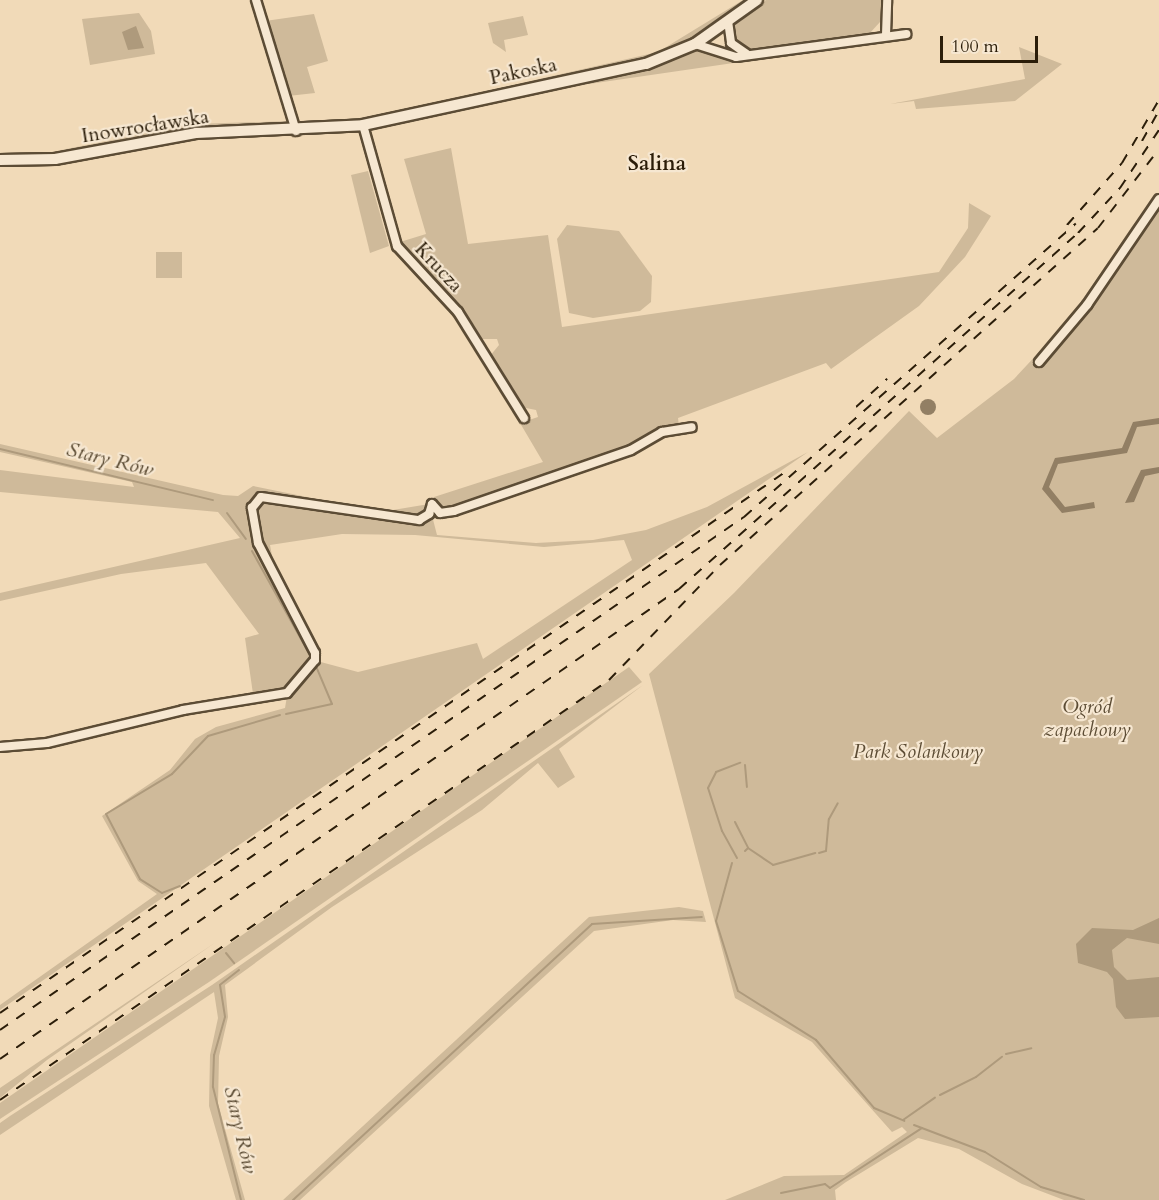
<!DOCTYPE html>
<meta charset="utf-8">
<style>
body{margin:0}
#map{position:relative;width:1159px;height:1200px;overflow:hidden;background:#f1dab8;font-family:Cardo,serif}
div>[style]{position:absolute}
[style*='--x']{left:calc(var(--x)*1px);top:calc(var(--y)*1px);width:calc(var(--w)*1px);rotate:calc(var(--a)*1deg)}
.green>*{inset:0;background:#cfba9a;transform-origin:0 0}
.water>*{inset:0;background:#ae9a7c}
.stream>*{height:2px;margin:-1px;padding:0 1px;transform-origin:1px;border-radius:1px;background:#ae9a7c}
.building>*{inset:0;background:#927f64}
.round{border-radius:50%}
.roads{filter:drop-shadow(2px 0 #5c4c35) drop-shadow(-2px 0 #5c4c35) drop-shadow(0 2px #5c4c35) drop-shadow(0 -2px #5c4c35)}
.street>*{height:8px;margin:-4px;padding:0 4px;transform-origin:4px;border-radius:4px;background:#f6e7d1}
.secondary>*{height:10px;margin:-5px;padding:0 5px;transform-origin:5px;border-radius:5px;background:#f6e7d1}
.rail>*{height:2px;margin-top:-1px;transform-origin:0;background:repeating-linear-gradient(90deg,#2b1d09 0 10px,transparent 0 20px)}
span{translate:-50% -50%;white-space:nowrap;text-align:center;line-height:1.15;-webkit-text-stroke:4.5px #f6e7d1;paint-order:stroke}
.street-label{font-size:20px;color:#2b1d09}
.park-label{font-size:20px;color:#5c4c34;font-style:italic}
.neighbourhood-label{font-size:21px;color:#2b1d09;font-weight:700}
.water-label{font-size:21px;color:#594931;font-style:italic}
.scale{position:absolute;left:940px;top:36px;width:98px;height:27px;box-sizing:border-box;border:3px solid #2b1d09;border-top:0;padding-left:8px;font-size:18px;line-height:21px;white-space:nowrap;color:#2b1d09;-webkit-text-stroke:4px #f6e7d1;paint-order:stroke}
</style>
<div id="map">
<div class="green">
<div style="clip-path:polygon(743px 0,746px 0,704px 32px,659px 54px,636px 62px,517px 84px,658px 52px)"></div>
<div style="clip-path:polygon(766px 0,883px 0,880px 22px,869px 34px,749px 52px,732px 41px,731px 28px)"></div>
<div style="clip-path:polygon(139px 13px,151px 31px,155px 54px,90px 65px,82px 19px)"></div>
<div style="clip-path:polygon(314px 14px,328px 61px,307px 67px,315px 93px,288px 96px,265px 21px)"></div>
<div style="clip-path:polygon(523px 16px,528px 35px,504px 40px,506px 52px,493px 43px,488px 23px)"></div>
<div style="clip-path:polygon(1019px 47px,1062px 64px,1015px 101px,916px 109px,914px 101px,890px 104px,1025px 79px)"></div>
<div style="clip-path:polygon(699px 50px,754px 60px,589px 84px,589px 81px,646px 69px)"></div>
<div style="clip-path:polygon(290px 121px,290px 126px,196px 127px,56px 151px,194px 124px)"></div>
<div style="clip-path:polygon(451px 148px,468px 244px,548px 235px,562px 327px,939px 272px,968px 228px,969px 203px,991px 216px,965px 257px,919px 306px,831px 369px,826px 363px,678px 418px,679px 426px,634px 446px,446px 511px,438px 509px,434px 497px,543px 462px,520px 423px,538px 417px,536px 410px,521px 407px,490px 356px,499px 345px,497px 339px,480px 339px,461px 310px,400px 242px,426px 234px,404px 159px)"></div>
<div style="clip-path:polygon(368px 171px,389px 246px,370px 253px,351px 175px)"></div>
<div style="clip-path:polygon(1159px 196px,1159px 1200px,1064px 1200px,1022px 1184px,959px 1149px,918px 1138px,846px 1182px,835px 1190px,836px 1200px,725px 1200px,784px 1176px,844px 1175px,907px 1132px,902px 1127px,892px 1132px,812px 1042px,735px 998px,649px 674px,734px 593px,909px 411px,937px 438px,1014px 379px,1069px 320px,1133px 225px)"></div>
<div style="clip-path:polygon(567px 225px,619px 231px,652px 276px,651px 302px,640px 311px,593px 318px,569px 313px,557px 239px)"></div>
<div style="left:182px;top:252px;width:26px;height:26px;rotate:90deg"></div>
<div style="clip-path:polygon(0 444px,223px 495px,238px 496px,253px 486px,381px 512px,429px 504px,437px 535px,536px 543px,593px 540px,646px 530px,707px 507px,808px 452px,0 1010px,0 1005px,157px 894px,138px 881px,102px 816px,170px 770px,195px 739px,216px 727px,285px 708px,287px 696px,317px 661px,358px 672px,477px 643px,483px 659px,632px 560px,624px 540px,544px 547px,415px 535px,342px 534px,270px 545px,275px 572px,257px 548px,312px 654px,286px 690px,253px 694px,245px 638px,259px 634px,206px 563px,121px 574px,0 601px,0 593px,240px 538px,218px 512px,0 492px,0 470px,134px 487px,132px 482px,0 452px)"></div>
<div style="clip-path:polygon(629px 667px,642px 682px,209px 982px,0 1119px,0 1103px)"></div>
<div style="clip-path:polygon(643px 685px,559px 749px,575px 777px,558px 788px,538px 763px,482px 810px,332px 907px,225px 985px,228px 1017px,219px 1056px,218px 1104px,245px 1200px,236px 1200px,209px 1106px,210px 1055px,218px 1018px,214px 992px,0 1135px,0 1123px,10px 1116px,212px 985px)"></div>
<div style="clip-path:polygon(679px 907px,703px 911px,706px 922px,673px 920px,594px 931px,300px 1200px,283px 1200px,589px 917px)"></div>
<div style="clip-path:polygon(216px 942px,47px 1060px,0 1098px,0 1088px)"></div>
</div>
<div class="water">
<div style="clip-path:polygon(136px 26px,144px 48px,128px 50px,122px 32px)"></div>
<div style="clip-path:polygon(1159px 918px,1159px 944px,1127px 938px,1112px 950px,1114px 967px,1127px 980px,1159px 977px,1159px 1017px,1125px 1019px,1116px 1007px,1113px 979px,1107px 972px,1078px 963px,1076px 944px,1092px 928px,1133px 930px)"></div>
</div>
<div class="stream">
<div style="--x:0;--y:449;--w:219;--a:13.5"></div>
<div style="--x:227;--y:513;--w:32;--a:54"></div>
<div style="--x:252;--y:551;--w:124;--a:60.9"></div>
<div style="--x:286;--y:714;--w:47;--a:-12.3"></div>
<div style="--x:332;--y:704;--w:43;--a:-113"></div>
<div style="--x:745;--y:765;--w:22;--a:85"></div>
<div style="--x:735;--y:822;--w:29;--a:63"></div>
<div style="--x:745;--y:851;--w:4;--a:-45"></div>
<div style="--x:748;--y:848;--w:30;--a:34"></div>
<div style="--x:773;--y:865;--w:44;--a:-15.9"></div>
<div style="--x:819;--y:853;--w:7;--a:-16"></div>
<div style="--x:826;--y:851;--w:32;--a:-85"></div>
<div style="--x:829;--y:819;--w:18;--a:-61"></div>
<div style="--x:737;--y:858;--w:31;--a:-119"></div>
<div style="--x:722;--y:831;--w:45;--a:-108"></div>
<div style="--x:708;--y:788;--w:18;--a:-63"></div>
<div style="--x:716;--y:772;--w:26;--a:-21"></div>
<div style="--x:732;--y:863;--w:60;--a:105.4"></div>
<div style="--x:716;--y:921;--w:73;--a:72.6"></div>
<div style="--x:738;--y:991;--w:92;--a:32.1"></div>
<div style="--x:816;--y:1040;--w:89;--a:49.5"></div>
<div style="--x:874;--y:1108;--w:33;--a:23"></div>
<div style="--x:180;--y:886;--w:19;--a:159"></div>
<div style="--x:162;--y:893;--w:26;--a:-148"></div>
<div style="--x:140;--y:879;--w:73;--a:-117.6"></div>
<div style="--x:106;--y:814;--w:77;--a:-31.2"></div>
<div style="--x:172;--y:774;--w:52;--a:-46.5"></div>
<div style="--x:208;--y:736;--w:75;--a:-16.3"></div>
<div style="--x:226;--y:953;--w:13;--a:51"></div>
<div style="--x:239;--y:970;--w:24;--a:142"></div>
<div style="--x:220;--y:985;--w:32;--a:81"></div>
<div style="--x:225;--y:1017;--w:40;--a:106"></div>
<div style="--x:214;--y:1055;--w:32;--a:92"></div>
<div style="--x:213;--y:1087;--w:116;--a:76.1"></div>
<div style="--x:1006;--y:1054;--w:26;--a:-13"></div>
<div style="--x:940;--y:1095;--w:40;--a:-26.6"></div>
<div style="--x:976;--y:1077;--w:33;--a:-38"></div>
<div style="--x:903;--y:1120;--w:39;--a:-35"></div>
<div style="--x:914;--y:1125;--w:76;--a:20.8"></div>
<div style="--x:985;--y:1152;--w:66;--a:32"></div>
<div style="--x:1041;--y:1187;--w:45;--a:16.8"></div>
<div style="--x:781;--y:1193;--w:45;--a:-11.6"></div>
<div style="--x:825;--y:1184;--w:6;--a:39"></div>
<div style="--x:830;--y:1188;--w:110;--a:-33.1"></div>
<div style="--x:293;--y:1200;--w:407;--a:-42.7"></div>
<div style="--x:592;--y:924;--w:110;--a:-3.6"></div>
</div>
<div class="building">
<div class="round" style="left:920px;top:399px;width:16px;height:16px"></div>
<div style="clip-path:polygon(1159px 418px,1159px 424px,1137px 427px,1127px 453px,1058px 464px,1049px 487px,1065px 507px,1094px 502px,1095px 508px,1062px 513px,1042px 489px,1055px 458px,1122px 448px,1133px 422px)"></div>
<div style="clip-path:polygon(1159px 467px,1159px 473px,1145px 476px,1134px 502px,1125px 503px,1141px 470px)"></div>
</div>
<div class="roads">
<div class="street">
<div style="--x:256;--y:0;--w:137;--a:73"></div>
<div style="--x:728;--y:21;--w:22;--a:82"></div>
<div style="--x:731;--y:43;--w:19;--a:35"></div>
<div style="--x:886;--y:35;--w:35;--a:-88"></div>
<div style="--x:695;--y:44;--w:43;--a:17.6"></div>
<div style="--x:736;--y:57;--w:172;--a:-7.7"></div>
<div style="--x:363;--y:125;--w:126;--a:74.3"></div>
<div style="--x:397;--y:246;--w:90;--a:47.3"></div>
<div style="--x:458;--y:312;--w:125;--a:58.1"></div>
<div style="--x:1039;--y:362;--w:75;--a:-49.9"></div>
<div style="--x:1087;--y:305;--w:128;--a:-55.8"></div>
<div style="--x:0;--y:747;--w:47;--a:-4.9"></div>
<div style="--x:47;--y:743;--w:140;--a:-13.6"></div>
<div style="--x:183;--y:710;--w:105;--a:-9.3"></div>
<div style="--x:287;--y:693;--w:43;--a:-49.7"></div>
<div style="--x:315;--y:660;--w:7;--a:-90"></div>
<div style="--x:315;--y:653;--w:124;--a:-117.4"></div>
<div style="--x:258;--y:543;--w:36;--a:-100"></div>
<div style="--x:252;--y:508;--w:14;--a:-51"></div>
<div style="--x:261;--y:497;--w:160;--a:8.3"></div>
<div style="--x:419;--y:520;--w:12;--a:-31"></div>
<div style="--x:429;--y:514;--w:10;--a:-73"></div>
<div style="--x:432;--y:504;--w:12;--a:48"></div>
<div style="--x:440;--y:513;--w:14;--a:-8"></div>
<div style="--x:454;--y:511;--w:187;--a:-19"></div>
<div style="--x:631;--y:450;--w:36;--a:-30"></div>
<div style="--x:662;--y:432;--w:30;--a:-9"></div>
</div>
<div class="secondary">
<div style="--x:0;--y:160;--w:55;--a:-1"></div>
<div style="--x:55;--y:159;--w:143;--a:-10.4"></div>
<div style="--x:196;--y:133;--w:167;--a:-2.7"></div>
<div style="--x:363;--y:125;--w:289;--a:-12.2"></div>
<div style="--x:646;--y:64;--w:53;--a:-22.2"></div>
<div style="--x:695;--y:44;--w:76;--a:-35.4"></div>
</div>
</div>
<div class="rail">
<div style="--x:1142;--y:141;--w:35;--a:-61"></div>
<div style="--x:1067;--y:225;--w:83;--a:-48.4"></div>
<div style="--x:1122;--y:163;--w:73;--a:-59.6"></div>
<div style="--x:856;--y:407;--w:42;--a:-42.1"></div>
<div style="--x:0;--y:1013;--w:957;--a:-34.57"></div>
<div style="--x:0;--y:1030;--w:904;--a:-34.59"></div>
<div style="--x:744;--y:517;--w:443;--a:-41.5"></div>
<div style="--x:0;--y:1059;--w:826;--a:-34.69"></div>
<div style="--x:679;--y:589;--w:535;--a:-41.74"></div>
<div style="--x:1078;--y:233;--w:62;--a:-47"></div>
<div style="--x:1120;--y:188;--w:70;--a:-56.1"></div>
<div style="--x:0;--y:1100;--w:740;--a:-34.59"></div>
<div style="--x:609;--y:680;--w:160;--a:-46"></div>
<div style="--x:720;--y:565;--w:506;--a:-41.72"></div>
<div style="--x:1098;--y:228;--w:100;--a:-52.3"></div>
</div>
<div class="street-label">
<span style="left:523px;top:71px;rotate:-12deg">Pakoska</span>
<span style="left:145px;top:126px;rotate:-9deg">Inowrocławska</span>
<span style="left:439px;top:267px;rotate:47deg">Krucza</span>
</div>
<div class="park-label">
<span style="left:1087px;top:718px">Ogród<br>zapachowy</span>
<span style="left:918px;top:751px">Park Solankowy</span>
</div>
<div class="neighbourhood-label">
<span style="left:657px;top:164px">Salina</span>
</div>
<div class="water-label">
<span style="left:110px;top:460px;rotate:14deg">Stary Rów</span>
<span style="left:240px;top:1130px;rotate:77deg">Stary Rów</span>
</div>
<div class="scale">100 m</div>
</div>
